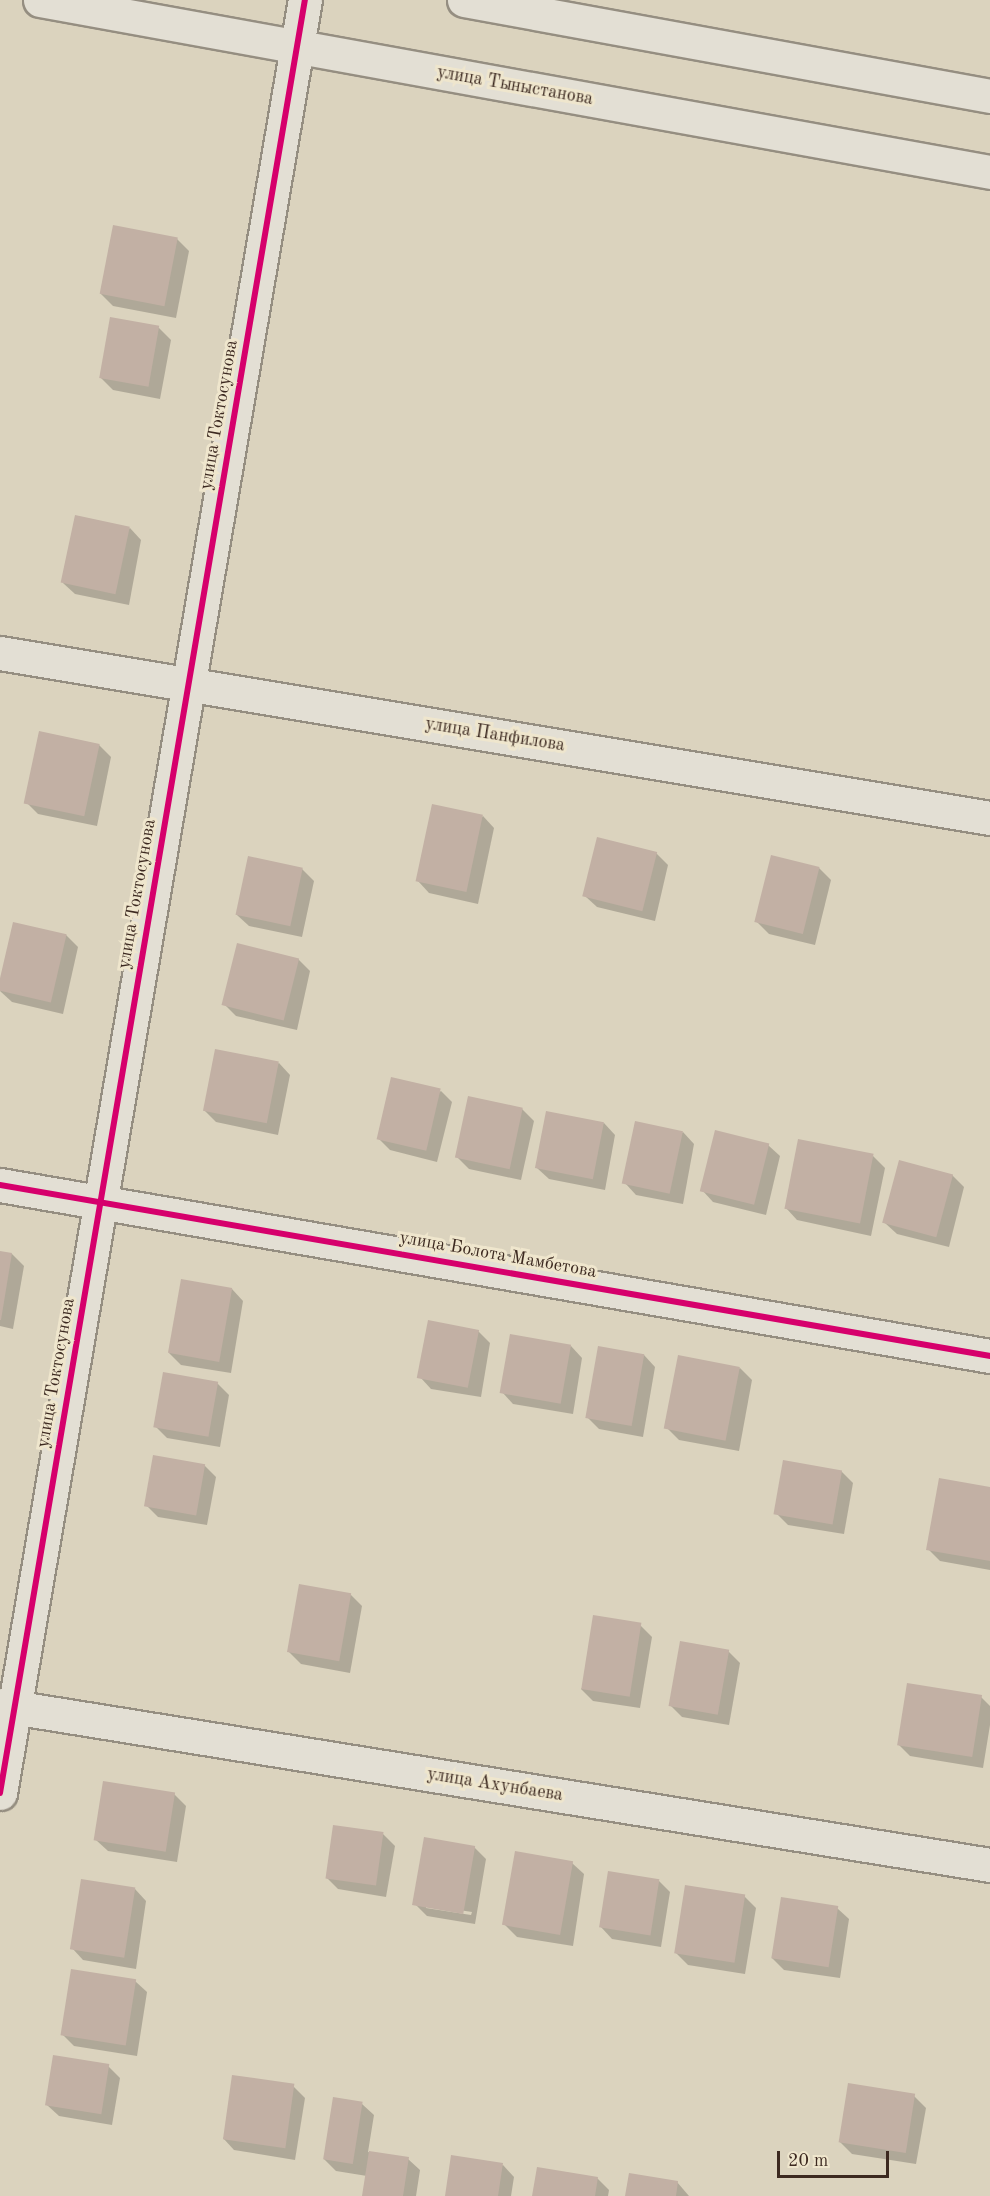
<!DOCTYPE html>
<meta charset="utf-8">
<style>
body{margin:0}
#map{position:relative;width:990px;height:2196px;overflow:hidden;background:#dbd3be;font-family:"Old Standard TT",serif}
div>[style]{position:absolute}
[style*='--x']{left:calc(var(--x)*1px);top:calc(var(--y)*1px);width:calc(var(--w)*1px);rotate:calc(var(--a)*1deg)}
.shadow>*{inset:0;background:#0003}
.building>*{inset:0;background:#c2b0a4;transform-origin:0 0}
.roads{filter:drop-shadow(2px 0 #958e81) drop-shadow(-2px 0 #958e81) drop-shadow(0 2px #958e81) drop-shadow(0 -2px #958e81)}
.street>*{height:33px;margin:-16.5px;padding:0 16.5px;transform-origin:16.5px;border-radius:16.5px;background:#e3dfd4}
.secondary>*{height:33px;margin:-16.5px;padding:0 16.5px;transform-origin:16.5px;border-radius:16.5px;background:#e3dfd4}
.cycleway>*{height:6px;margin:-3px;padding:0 3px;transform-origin:3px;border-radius:3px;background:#d6006c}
span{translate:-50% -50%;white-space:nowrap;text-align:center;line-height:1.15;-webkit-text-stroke:6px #efe6cd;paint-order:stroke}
.street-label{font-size:18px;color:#3c2920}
.scale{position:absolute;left:777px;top:2151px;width:112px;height:27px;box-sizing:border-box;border:3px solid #3c2920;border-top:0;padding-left:8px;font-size:18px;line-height:21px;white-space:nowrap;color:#3c2920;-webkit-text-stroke:4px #efe6cd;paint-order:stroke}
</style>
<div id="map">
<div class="shadow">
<div style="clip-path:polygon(177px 239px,189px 251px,176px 318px,113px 306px,101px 294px)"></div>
<div style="clip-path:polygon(111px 319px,159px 328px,171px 340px,160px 399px,113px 390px,101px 378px)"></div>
<div style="clip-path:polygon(130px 528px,141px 540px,129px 605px,75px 594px,63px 583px)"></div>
<div style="clip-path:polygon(99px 745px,111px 757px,97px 826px,38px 814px,26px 802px)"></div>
<div style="clip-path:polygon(483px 816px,494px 828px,478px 904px,429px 893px,418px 881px)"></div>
<div style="clip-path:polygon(656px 853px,668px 865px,655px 921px,597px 907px,585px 896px)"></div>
<div style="clip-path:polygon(819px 868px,831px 880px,815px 945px,769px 934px,757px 922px)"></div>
<div style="clip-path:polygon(302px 869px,314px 881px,302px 937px,249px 926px,237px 915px)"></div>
<div style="clip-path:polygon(15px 924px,66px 935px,78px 947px,63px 1014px,12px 1002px,0 991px)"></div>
<div style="clip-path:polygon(298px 959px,310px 971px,297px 1030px,236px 1016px,224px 1004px)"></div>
<div style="clip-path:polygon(279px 1063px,290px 1075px,278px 1135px,216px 1122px,204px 1110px)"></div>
<div style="clip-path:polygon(441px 1091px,452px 1102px,437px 1162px,390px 1150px,378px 1138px)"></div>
<div style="clip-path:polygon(522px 1109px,534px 1121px,521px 1180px,469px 1169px,457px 1157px)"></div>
<div style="clip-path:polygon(604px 1123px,615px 1135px,605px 1190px,549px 1179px,537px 1168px)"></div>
<div style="clip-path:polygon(683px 1132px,694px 1144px,683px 1204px,636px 1195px,625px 1183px)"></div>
<div style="clip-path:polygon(768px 1145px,780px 1156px,766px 1215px,713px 1202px,702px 1190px)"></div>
<div style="clip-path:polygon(873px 1156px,885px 1168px,871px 1236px,797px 1220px,786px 1208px)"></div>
<div style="clip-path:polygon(952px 1175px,964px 1187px,949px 1247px,897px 1234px,885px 1223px)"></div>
<div style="clip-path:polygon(0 1252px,12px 1254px,24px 1266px,13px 1329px,0 1326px)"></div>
<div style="clip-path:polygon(232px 1289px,243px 1301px,231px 1373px,181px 1365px,169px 1353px)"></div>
<div style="clip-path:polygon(478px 1331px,490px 1343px,481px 1397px,431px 1389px,420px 1377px)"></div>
<div style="clip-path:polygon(571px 1346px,582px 1358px,573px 1414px,513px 1404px,502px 1392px)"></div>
<div style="clip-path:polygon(644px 1355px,655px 1367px,643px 1437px,599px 1429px,587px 1417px)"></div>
<div style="clip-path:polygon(740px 1368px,752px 1380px,739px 1451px,679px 1440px,667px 1428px)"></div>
<div style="clip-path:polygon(217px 1383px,229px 1395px,220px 1447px,167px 1438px,155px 1426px)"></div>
<div style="clip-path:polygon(204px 1465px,216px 1477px,207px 1525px,158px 1517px,146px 1505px)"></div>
<div style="clip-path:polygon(841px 1471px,853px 1483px,844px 1534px,788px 1525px,776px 1513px)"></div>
<div style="clip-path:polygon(990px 1488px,990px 1570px,940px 1561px,928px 1549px)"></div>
<div style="clip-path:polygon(350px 1594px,362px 1606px,350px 1673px,301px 1664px,289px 1652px)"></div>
<div style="clip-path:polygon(640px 1625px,652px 1637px,640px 1708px,593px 1701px,581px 1689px)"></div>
<div style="clip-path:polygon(728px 1651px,740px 1663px,729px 1725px,682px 1717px,670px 1705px)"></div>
<div style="clip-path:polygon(981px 1697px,990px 1706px,990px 1725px,983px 1768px,910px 1756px,898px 1744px)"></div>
<div style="clip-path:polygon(174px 1794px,186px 1806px,177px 1862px,108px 1851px,96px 1840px)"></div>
<div style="clip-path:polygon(383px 1834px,395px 1846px,386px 1897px,338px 1889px,326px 1877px)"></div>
<div style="clip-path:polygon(evenodd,474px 1847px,486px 1859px,475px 1924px,427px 1916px,415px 1904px,474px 1847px,426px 1905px,472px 1912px,471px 1915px,426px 1908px,426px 1905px)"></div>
<div style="clip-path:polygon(572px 1863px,584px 1874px,573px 1946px,517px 1937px,505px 1925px)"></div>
<div style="clip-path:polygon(658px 1880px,670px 1892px,661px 1947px,612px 1939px,601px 1927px)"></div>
<div style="clip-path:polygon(135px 1889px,146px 1901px,136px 1969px,83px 1960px,72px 1948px)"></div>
<div style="clip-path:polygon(744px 1896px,756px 1908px,745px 1974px,688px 1965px,676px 1953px)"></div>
<div style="clip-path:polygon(837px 1908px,849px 1919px,840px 1978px,784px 1970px,772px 1958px)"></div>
<div style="clip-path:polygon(135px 1981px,147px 1992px,137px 2056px,74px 2046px,62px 2034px)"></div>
<div style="clip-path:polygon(108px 2066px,120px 2078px,112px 2125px,59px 2116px,47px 2105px)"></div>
<div style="clip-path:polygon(293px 2086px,305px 2098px,295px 2160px,234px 2150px,223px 2138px)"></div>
<div style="clip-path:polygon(914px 2096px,926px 2108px,916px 2164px,852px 2154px,840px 2142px)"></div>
<div style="clip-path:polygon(362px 2104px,374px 2115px,368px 2152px,408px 2159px,420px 2170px,416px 2196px,364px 2196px,367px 2176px,336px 2171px,324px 2159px)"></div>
<div style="clip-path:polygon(503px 2165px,514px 2177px,511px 2196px,446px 2196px)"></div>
<div style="clip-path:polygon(597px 2178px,609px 2190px,608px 2196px,534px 2196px)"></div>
<div style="clip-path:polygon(677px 2182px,689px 2196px,627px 2196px)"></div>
</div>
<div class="building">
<div style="left:113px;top:225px;width:66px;height:70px;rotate:11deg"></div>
<div style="left:110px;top:317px;width:50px;height:62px;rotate:10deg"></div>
<div style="left:75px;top:515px;width:56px;height:69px;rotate:12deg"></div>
<div style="left:39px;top:731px;width:62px;height:74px;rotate:12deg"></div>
<div style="left:432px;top:804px;width:52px;height:79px;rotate:12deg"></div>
<div style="left:597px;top:837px;width:62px;height:61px;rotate:14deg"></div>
<div style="left:771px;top:855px;width:50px;height:69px;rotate:14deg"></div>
<div style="left:248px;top:856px;width:56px;height:60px;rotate:12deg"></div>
<div style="left:13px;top:922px;width:55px;height:70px;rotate:13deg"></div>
<div style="left:237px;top:943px;width:64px;height:64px;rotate:14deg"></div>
<div style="left:215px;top:1049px;width:65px;height:63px;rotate:11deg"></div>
<div style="left:391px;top:1077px;width:51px;height:64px;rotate:13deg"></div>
<div style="left:468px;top:1096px;width:56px;height:63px;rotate:12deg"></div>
<div style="left:546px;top:1111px;width:59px;height:58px;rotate:11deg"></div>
<div style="left:635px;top:1121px;width:49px;height:64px;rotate:12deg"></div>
<div style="left:715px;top:1130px;width:56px;height:63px;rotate:14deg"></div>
<div style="left:798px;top:1139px;width:77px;height:71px;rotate:11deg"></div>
<div style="left:899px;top:1160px;width:56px;height:65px;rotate:15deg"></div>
<div style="clip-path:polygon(0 1251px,12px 1253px,1px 1320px,0 1320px)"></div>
<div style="left:181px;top:1279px;width:52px;height:75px;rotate:10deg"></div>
<div style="left:428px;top:1320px;width:52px;height:59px;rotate:11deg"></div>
<div style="left:510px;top:1334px;width:62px;height:60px;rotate:10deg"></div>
<div style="left:598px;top:1346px;width:47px;height:73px;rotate:10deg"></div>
<div style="left:678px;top:1355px;width:63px;height:75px;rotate:11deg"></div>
<div style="left:163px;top:1372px;width:56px;height:56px;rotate:10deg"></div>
<div style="left:153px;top:1455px;width:53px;height:52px;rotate:10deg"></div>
<div style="left:783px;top:1460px;width:60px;height:55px;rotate:10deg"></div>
<div style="clip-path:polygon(939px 1478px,990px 1487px,990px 1561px,926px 1550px)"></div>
<div style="left:299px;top:1584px;width:53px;height:69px;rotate:10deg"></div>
<div style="left:593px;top:1615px;width:49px;height:75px;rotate:9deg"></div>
<div style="left:680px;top:1641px;width:50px;height:66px;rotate:10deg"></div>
<div style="left:907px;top:1683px;width:76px;height:63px;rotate:9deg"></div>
<div style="left:103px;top:1781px;width:73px;height:60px;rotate:9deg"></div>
<div style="left:333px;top:1825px;width:51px;height:54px;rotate:8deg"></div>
<div style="left:424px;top:1837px;width:52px;height:69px;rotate:10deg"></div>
<div style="left:515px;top:1851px;width:59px;height:75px;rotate:10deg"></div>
<div style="left:608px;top:1871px;width:52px;height:57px;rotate:9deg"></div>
<div style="left:81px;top:1879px;width:55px;height:71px;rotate:9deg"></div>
<div style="left:685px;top:1885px;width:61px;height:69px;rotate:9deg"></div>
<div style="left:781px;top:1897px;width:58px;height:62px;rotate:9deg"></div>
<div style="left:71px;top:1969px;width:66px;height:67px;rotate:9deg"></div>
<div style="left:53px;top:2055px;width:57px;height:51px;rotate:9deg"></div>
<div style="left:232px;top:2075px;width:63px;height:65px;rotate:8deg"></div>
<div style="left:848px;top:2083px;width:68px;height:60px;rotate:9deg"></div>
<div style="left:333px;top:2097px;width:30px;height:63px;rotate:9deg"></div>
<div style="clip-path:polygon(369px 2151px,409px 2157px,403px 2196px,362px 2196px)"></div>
<div style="clip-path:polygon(451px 2155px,503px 2163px,498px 2196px,445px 2196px)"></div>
<div style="clip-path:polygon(537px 2167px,598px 2177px,595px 2196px,532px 2196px)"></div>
<div style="clip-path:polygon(629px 2173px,678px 2181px,676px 2196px,625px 2196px)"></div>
</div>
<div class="roads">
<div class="street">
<div style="--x:0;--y:653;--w:1004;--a:9.46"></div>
<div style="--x:0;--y:1185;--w:1005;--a:9.8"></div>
<div style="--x:0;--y:1705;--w:1003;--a:9.18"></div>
<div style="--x:0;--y:1793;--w:1819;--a:-80.35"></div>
</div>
<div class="secondary">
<div style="--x:40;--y:0;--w:965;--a:10.26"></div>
<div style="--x:464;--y:0;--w:535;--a:10.34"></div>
</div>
</div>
<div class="cycleway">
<div style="--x:0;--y:1185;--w:1005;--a:9.8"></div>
<div style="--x:0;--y:1793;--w:1819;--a:-80.35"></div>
</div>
<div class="street-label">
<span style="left:515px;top:86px;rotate:10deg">улица Тыныстанова</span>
<span style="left:219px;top:415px;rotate:-80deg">улица Токтосунова</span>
<span style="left:495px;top:735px;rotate:9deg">улица Панфилова</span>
<span style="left:137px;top:894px;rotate:-80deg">улица Токтосунова</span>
<span style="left:498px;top:1255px;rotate:10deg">улица Болота Мамбетова</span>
<span style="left:56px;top:1373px;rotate:-80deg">улица Токтосунова</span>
<span style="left:495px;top:1785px;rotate:9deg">улица Ахунбаева</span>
</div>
<div class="scale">20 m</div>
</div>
